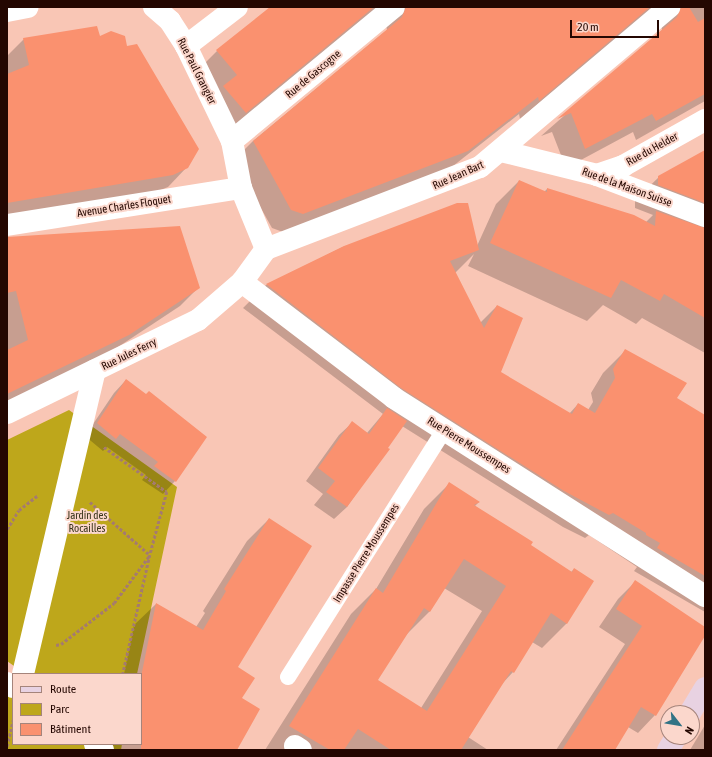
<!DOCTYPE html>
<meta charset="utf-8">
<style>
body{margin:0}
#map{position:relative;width:712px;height:757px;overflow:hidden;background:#f9c6b5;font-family:"Asap Condensed",sans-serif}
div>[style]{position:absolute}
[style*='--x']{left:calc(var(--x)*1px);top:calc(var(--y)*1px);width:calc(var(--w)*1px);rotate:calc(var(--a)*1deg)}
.green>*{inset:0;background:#bea71b}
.shadow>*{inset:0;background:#0003}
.building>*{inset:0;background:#fa916f}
.path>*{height:2.5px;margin-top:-1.25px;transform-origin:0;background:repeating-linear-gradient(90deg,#a57b6e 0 3px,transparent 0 5px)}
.service>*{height:16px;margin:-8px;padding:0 8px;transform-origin:8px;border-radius:8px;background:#fff}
.pedestrian>*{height:22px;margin:-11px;padding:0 11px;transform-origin:11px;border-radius:11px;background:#fff}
.minor>*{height:22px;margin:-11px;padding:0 11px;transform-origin:11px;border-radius:11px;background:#fff}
.secondary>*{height:22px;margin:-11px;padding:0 11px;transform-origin:11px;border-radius:11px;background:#e8d2e2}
span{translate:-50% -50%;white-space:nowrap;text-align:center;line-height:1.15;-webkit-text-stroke:4px #fbd7cc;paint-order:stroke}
.street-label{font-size:11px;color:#240701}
.park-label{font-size:11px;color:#39351c}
.frame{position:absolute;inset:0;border:8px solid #240701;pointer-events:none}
.legend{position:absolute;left:12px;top:673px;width:130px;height:72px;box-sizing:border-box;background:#fbd7cc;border:1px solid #a5847b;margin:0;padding:5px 7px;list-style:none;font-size:12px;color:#240701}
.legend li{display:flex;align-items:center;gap:8px;height:20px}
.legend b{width:20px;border:1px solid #a5847b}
.north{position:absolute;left:660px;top:705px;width:40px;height:40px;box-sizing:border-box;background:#fbd7cc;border:1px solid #a5847b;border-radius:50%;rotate:121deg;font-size:11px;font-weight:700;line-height:16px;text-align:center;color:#240701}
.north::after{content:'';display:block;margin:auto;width:14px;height:18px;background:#317385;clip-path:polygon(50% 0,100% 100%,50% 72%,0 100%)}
.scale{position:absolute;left:570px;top:20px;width:89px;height:18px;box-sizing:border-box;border:2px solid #240701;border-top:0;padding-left:5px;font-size:12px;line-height:14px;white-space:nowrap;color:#240701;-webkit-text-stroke:3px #fbd7cc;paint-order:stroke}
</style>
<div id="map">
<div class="green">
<div style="clip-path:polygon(69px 410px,177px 487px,137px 674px,13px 674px,13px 744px,122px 744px,121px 750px,7px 750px,7px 699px,14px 666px,7px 661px,7px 440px)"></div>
</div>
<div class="shadow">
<div style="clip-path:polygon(271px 7px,705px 7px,705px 101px,636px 140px,633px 132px,566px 168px,552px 132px,541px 136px,662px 30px,660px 18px,647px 13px,520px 119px,519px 114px,448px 170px,283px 232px,272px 228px,234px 160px,253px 141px,387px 30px,385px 18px,227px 131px,198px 70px,217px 51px)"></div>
<div style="clip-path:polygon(99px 37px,126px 47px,187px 167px,168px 187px,153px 193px,7px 218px,7px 56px,24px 39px)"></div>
<div style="clip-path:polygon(705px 151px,705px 353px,642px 318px,636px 324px,603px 305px,587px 321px,468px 266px,474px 254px,455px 273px,480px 323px,497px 306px,500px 373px,569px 414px,578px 404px,588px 410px,593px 402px,591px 393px,603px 373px,626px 350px,676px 399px,705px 416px,705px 612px,634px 571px,637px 567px,589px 535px,585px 538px,563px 527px,402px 426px,347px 507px,334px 519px,314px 505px,323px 494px,306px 481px,339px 435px,352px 423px,367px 433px,383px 414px,243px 308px,266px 285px,345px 246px,477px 246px,496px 204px,519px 181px,544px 192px,547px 189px,633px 216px,646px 222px,653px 215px,635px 208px,635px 200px,659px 177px)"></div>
<div style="clip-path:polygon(7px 238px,199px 287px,180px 306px,109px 353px,7px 402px)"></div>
<div style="clip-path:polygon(126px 380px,146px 395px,149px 392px,206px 437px,175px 481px,163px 494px,142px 480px,146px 475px,107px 447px,103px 451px,85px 436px,114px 393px)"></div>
<div style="clip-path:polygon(evenodd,449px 484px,479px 502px,475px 506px,530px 546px,571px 572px,574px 569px,567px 623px,542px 648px,532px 642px,513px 672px,501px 685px,468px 737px,488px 750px,265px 750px,351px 614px,376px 589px,424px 509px,449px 484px,444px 588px,482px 611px,421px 708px,376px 681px,405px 636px,430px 611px,444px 588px)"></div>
<div style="clip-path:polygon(269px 519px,236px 667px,241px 699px,236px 750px,108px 750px,110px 744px,141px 744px,141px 674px,124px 674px,134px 625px,156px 604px,196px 627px,205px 613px,203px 611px,247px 541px)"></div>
<div style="clip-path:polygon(635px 582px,705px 628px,705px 634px,655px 715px,638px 733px,628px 727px,614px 750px,556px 750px,625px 644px,599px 627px,618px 599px)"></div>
<div style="clip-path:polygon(705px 725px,705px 750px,690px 750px)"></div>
</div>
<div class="building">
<div style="clip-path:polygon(270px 7px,374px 7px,246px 113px,223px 86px,237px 75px,216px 50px)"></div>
<div style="clip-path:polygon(406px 7px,650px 7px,539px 101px,538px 97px,468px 151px,303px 214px,291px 210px,253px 141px,402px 17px)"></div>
<div style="clip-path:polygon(681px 7px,689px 7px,698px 22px,705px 18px,705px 94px,656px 121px,652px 114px,585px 149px,571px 113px,557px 119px,677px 17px)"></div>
<div style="clip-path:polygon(97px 26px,100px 36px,111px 31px,125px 36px,127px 46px,137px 44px,199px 149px,188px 168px,173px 175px,7px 203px,7px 74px,29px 65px,23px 38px)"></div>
<div style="clip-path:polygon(705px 150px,705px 203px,658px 185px,658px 176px)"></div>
<div style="clip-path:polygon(519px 180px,547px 192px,547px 188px,634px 215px,655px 226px,656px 211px,705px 228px,705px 318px,664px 294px,660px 301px,621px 280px,611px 298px,490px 243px)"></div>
<div style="clip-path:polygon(457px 203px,468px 203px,479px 250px,450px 261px,484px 328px,497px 305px,523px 318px,501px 372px,572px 414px,578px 403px,595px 413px,615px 378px,613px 369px,625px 349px,687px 383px,677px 398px,705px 415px,705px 576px,657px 548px,660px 543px,646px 535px,646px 533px,613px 513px,609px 515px,564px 491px,401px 388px,266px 284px,344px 246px)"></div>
<div style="clip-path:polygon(180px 226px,200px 288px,129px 335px,7px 394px,7px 350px,28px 340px,16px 291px,7px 293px,7px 237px)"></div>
<div style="clip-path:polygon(126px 379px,146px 394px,149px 391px,207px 437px,176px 482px,154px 466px,158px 462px,120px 434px,116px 439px,97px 423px)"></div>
<div style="clip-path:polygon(387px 408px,407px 421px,388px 448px,390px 449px,347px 507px,326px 492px,335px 481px,318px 468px,352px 421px,369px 434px)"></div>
<div style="clip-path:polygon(evenodd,449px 482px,480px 502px,474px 505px,533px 542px,531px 545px,572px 572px,574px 568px,594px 581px,567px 624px,551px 613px,514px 673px,511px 671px,461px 750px,391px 750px,358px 729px,344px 750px,330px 750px,289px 726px,376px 588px,383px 593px,449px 482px,464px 559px,506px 586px,427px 711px,378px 680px,424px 608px,430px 612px,464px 559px)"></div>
<div style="clip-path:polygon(269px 518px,312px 546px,238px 667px,255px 678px,242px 698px,260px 709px,237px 750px,141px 750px,141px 677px,156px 603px,203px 630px,226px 591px,224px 589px)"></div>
<div style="clip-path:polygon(635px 580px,705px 627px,705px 636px,656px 716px,641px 707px,615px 750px,562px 750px,642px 626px,616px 609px)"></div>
</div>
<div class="path">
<div style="--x:104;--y:447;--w:77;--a:35.5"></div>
<div style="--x:167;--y:492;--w:65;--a:105.1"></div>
<div style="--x:150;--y:555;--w:122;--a:102.8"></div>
<div style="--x:90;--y:502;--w:80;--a:41.5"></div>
<div style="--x:7;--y:529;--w:22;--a:-58"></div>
<div style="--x:19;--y:510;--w:23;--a:-38"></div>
<div style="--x:56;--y:645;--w:5;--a:-11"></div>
<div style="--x:61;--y:644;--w:67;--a:-37.7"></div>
<div style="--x:114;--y:603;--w:59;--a:-53.3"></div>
<div style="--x:7;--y:746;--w:28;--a:-77"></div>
</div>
<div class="service">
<div style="--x:288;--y:677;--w:292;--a:-57.7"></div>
</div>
<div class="pedestrian">
<div style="--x:23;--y:674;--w:312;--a:-76.7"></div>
<div style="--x:7;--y:683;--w:7;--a:34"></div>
<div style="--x:95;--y:744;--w:10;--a:37"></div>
</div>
<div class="minor">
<div style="--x:154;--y:7;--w:21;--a:41"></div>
<div style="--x:170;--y:21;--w:30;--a:57"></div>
<div style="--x:186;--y:46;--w:106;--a:64.2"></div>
<div style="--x:232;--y:141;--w:48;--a:79.2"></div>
<div style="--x:241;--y:188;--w:66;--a:67.7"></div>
<div style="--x:7;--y:11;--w:21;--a:-11"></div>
<div style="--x:186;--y:46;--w:64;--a:-37.4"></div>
<div style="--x:232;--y:141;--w:210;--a:-39.6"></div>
<div style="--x:501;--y:151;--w:99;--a:14"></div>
<div style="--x:597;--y:175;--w:116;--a:20.8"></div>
<div style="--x:597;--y:175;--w:28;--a:-19"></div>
<div style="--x:623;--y:166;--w:94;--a:-29.3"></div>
<div style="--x:7;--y:225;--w:237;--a:-9"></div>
<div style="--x:242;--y:282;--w:191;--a:37.3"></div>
<div style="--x:394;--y:398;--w:369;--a:32.5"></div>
<div style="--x:7;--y:413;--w:212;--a:-26"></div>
<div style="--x:198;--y:320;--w:58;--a:-40.8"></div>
<div style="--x:242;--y:282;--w:41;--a:-54"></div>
<div style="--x:266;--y:249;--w:229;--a:-21"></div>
<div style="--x:480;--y:167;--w:248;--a:-40.2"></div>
<div style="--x:295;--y:746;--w:7;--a:34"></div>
</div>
<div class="secondary">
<div style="--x:690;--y:713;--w:29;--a:-59"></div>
<div style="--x:668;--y:750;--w:15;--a:-58"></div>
</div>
<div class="street-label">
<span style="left:197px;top:71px;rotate:63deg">Rue Paul Grangier</span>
<span style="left:313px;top:74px;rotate:-40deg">Rue de Gascogne</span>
<span style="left:652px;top:149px;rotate:-29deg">Rue du Helder</span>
<span style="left:458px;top:175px;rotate:-24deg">Rue Jean Bart</span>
<span style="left:627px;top:187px;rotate:20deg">Rue de la Maison Suisse</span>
<span style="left:124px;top:206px;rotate:-9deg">Avenue Charles Floquet</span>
<span style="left:129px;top:354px;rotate:-26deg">Rue Jules Ferry</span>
<span style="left:469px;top:445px;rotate:32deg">Rue Pierre Moussempes</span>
<span style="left:366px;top:553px;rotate:-58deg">Impasse Pierre Moussempes</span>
</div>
<div class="park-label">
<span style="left:87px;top:522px">Jardin des<br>Rocailles</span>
</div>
<div class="frame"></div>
<ul class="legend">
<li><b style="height:5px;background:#e8d2e2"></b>Route</li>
<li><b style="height:11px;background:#bea71b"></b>Parc</li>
<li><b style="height:11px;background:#fa916f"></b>Bâtiment</li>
</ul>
<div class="north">N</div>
<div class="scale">20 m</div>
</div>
